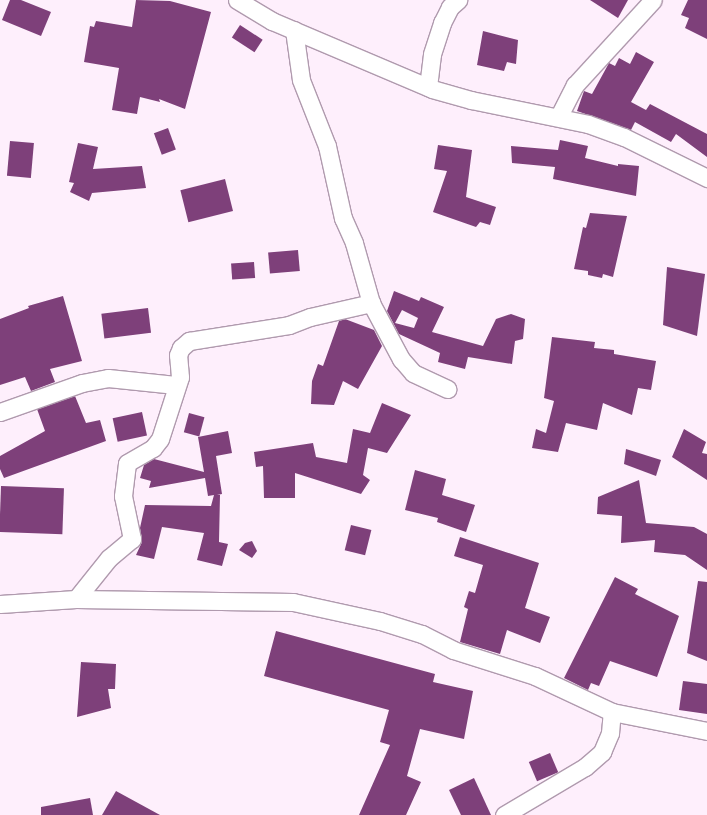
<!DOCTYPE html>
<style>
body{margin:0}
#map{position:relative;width:707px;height:815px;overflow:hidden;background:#feeffc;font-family:Georgia,serif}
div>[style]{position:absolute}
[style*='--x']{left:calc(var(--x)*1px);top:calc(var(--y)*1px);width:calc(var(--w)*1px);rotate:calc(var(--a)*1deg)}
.building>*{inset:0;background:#7e407a;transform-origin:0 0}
.roads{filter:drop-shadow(1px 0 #b09aae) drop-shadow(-1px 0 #b09aae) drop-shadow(0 1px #b09aae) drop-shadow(0 -1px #b09aae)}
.street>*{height:17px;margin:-8.5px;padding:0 8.5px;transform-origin:8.5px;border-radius:8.5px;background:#fff}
span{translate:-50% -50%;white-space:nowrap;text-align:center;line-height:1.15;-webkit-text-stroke:4px #feeffc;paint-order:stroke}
</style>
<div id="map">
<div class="building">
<div style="clip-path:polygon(10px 0,21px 0,51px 12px,41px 36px,2px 20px)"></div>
<div style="clip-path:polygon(136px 0,170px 1px,211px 12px,185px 109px,159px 99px,160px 102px,140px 97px,137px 114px,112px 110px,119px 68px,84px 62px,90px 26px,94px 27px,96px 21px,132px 27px)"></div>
<div style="clip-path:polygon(590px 0,628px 0,618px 18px)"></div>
<div style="clip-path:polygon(688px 0,707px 0,707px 39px,685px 28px,689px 18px,681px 15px)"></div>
<div style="left:240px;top:25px;width:27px;height:15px;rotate:33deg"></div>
<div style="clip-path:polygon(483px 31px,518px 40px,516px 64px,507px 62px,504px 71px,477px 65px)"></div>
<div style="clip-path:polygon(636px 52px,654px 62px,631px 102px,646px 110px,650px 104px,707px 134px,707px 157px,676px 134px,671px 142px,635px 122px,631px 130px,577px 111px,584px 91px,592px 94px,609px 63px,615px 66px,619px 58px,630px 64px)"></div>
<div style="left:168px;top:128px;width:23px;height:15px;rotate:70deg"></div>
<div style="clip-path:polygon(560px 140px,588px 146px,585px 158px,618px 166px,618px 164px,639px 166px,636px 196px,553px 179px,555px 167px,512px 163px,511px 146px,558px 150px)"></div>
<div style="left:10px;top:141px;width:24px;height:35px;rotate:5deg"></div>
<div style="clip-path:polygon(78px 143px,98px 147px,93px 169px,142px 166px,146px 188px,92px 193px,89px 201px,70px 192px,74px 183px,69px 182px)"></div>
<div style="clip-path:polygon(438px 145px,472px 150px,466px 197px,496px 207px,490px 225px,480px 222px,476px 227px,433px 212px,447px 171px,434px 169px)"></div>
<div style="left:225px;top:179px;width:33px;height:46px;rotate:76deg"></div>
<div style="clip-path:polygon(590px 213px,627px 216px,613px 277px,603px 274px,602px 278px,588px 275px,588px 271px,574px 269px,583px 227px,586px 228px)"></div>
<div style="left:298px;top:250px;width:21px;height:30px;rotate:85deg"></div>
<div style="left:254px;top:262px;width:16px;height:23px;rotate:86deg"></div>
<div style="clip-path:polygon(667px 267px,705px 274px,697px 336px,663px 325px)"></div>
<div style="clip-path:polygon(evenodd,394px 291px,419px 301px,421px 297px,444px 307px,432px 332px,483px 346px,496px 319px,511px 314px,525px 319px,523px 339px,515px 341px,512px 364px,468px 357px,465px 369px,438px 362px,440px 353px,399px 334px,387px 311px,394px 291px,402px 310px,418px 318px,414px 328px,395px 323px,402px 310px)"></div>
<div style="clip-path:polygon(63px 296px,82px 361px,50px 369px,55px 382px,31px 391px,25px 377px,0 385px,0 319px,29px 308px,28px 306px)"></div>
<div style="left:148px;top:308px;width:25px;height:47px;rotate:83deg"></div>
<div style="clip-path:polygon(345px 319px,374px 330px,382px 346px,358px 389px,343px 381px,334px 405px,311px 404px,312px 381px,318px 364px,323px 366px,339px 321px)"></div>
<div style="clip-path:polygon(552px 337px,595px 342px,594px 348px,614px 350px,614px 354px,656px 361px,651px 390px,638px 388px,632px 415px,603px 403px,597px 430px,566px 423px,558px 452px,532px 448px,536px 429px,546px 433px,554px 401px,544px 398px)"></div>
<div style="clip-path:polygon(75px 396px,86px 423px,100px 420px,106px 441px,4px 478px,0 469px,0 456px,45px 431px,37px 409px)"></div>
<div style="clip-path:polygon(382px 403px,411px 415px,387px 453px,368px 448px,363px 475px,370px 480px,361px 494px,295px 473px,295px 498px,264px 498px,263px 466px,256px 467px,254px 452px,313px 443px,316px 457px,347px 463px,353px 429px,370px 433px)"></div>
<div style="left:142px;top:412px;width:24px;height:30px;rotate:78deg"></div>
<div style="left:189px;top:413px;width:16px;height:20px;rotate:15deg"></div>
<div style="clip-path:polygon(684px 429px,706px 442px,702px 453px,707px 454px,707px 480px,672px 457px)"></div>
<div style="clip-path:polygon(228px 431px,232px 453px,216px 456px,222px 494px,217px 495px,220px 495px,219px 542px,228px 544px,222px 566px,197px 560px,204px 533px,162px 527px,154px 559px,136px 555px,142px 542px,140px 528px,145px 505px,211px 506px,214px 495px,208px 496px,205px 478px,149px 488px,151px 481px,140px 478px,144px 465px,154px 459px,204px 472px,198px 437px)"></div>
<div style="clip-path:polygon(626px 449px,661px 460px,656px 476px,624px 464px)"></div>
<div style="clip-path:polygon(415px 470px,446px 479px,442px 495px,475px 505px,466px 532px,437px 522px,438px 518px,405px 510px)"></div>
<div style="clip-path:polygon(639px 480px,646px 523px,694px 527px,707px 534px,707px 570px,685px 555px,654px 552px,655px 540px,621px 543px,622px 516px,597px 514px,598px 497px)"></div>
<div style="left:1px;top:486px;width:63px;height:46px;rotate:2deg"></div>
<div style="left:351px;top:525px;width:21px;height:26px;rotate:14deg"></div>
<div style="clip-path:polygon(460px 537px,539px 563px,525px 608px,550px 617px,540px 643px,507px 630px,500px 654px,460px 642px,468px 609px,464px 607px,469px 591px,475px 593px,483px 565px,454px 556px)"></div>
<div style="clip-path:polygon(252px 541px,257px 551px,252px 558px,239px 550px,245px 543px)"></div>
<div style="clip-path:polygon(615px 577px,638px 589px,635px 594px,679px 616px,657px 677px,610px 661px,599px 686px,591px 683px,588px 690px,564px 678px)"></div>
<div style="clip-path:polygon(698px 581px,707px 582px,707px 661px,687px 653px)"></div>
<div style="clip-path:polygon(276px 631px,435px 674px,433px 682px,473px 691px,464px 739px,420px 729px,407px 776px,421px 782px,406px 815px,359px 815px,390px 745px,380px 742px,389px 710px,264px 676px)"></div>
<div style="clip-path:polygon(81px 662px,116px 664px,115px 689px,108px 689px,111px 708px,77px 717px)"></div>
<div style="clip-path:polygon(683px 681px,707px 684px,707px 714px,679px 710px)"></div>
<div style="left:550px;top:753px;width:21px;height:23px;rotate:67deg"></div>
<div style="clip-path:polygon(474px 778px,491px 815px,461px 815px,449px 790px)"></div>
<div style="clip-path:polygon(116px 791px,160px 815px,102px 815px)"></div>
<div style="clip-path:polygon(90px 798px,93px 815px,41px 815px,41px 807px)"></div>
</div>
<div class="roads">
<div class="street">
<div style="--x:237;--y:0;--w:41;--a:31"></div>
<div style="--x:272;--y:21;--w:174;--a:23"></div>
<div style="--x:432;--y:89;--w:41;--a:15.8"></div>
<div style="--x:471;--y:100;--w:119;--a:11.6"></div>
<div style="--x:588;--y:124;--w:38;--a:20"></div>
<div style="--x:624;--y:137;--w:93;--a:26.3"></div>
<div style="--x:294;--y:30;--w:50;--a:82"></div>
<div style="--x:301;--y:80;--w:71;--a:68.5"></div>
<div style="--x:327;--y:146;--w:74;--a:77.5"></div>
<div style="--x:343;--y:218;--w:27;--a:66"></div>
<div style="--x:354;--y:243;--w:62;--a:74.2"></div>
<div style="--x:371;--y:303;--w:64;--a:61.8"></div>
<div style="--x:401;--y:359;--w:18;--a:49"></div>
<div style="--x:413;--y:373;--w:38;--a:25"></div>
<div style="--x:428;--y:87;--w:33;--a:-83"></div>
<div style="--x:432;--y:54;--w:33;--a:-72"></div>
<div style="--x:442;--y:23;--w:18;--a:-63"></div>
<div style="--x:450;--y:7;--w:11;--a:-41"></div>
<div style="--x:559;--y:116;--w:35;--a:-63"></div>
<div style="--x:575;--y:85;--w:115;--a:-47.5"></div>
<div style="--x:0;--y:412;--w:87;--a:-19.5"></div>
<div style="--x:82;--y:383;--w:26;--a:-11"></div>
<div style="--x:108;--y:378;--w:68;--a:5.9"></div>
<div style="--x:76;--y:599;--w:53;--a:-51.2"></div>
<div style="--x:109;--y:558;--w:30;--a:-40"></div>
<div style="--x:132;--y:539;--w:44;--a:-101.8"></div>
<div style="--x:123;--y:496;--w:33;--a:-83"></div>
<div style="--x:127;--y:463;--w:30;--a:-30"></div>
<div style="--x:153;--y:448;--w:11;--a:-52"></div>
<div style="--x:160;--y:439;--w:65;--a:-72.1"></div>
<div style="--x:180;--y:377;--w:22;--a:-95"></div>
<div style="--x:178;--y:355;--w:8;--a:-67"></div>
<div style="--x:181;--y:348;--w:11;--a:-41"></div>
<div style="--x:189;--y:341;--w:101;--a:-9.1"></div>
<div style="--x:289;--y:325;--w:22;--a:-21"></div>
<div style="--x:310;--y:317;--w:63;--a:-12.9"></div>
<div style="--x:0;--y:604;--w:76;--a:-3.8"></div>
<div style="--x:76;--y:599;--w:217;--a:0.8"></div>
<div style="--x:293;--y:602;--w:89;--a:12.3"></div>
<div style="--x:380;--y:621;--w:44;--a:17.2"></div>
<div style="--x:422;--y:634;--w:35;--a:27"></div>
<div style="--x:453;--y:650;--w:86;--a:17.6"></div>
<div style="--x:535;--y:676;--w:85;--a:25.1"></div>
<div style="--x:612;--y:712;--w:97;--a:11.3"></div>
<div style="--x:504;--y:815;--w:94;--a:-30.7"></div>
<div style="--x:585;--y:767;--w:23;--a:-41"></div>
<div style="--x:602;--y:752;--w:21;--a:-67"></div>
<div style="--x:610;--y:733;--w:21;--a:-85"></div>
</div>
</div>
</div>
